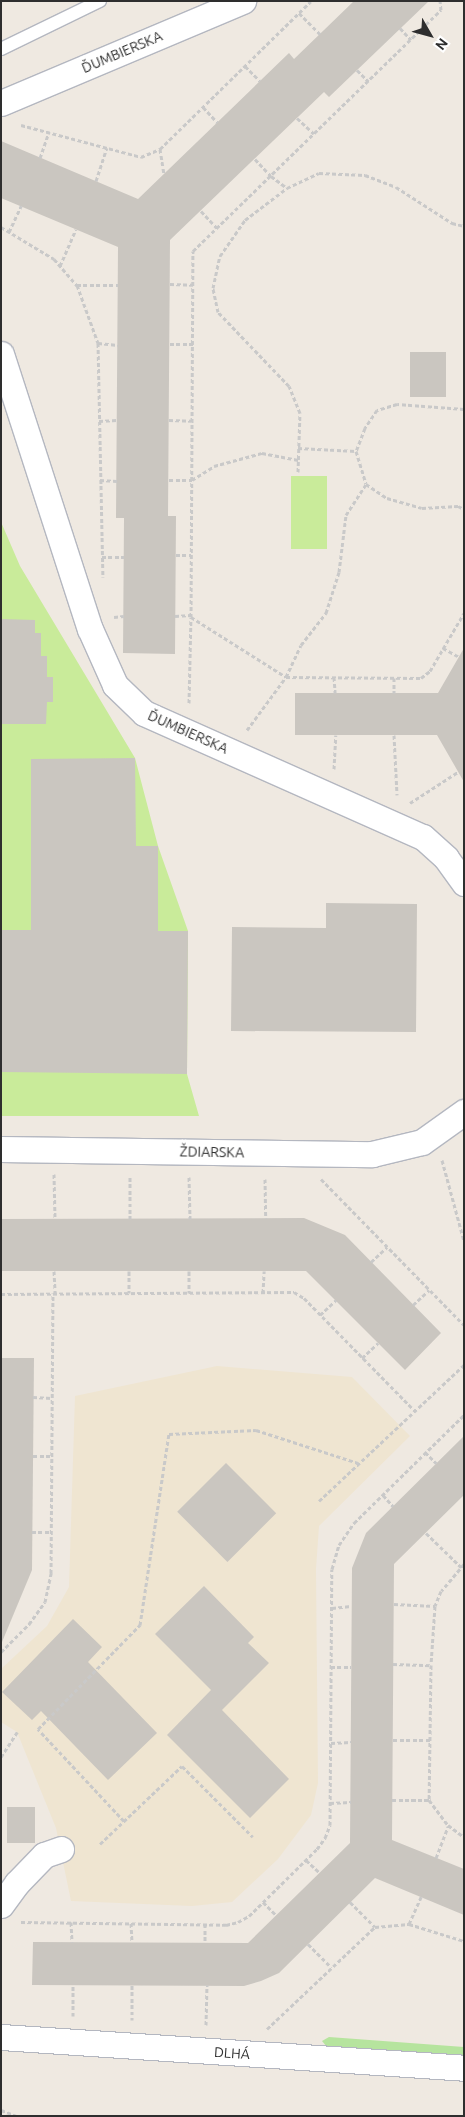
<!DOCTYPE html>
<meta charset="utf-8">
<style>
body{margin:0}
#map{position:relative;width:465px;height:2117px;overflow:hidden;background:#efe9e1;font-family:Ubuntu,sans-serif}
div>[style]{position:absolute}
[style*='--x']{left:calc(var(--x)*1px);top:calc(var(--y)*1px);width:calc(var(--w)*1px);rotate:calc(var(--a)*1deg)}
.education>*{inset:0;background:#efe5d1}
.green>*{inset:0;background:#b6e49e}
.pitch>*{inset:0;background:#c9eb9a;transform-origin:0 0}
.building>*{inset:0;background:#cac6c0;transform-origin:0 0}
.path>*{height:3px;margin-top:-1.5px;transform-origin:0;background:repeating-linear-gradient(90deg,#c9c9c9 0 4px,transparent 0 6.5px)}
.roads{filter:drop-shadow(1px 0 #b4b7c0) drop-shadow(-1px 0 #b4b7c0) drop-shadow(0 1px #b4b7c0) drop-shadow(0 -1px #b4b7c0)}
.lane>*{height:12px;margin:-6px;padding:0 6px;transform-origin:6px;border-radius:6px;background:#fff}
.street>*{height:25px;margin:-12.5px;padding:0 12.5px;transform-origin:12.5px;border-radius:12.5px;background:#fff}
span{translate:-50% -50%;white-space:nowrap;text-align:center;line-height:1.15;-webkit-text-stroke:5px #fff;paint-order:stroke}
.street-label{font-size:14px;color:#2e2e2e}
.frame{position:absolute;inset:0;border:2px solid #2e2e2e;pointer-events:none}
.north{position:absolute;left:405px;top:10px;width:50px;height:50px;-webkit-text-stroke:4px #fff;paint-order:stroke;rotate:128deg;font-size:14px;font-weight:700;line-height:20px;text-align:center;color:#2e2e2e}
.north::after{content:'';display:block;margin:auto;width:18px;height:22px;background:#2e2e2e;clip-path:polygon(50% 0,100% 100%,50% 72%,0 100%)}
</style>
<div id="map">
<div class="education">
<div style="clip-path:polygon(217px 1366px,352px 1377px,410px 1436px,319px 1526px,316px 1569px,318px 1783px,311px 1815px,278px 1859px,232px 1902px,192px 1906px,71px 1901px,56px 1828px,17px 1732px,1px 1722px,1px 1669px,47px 1626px,69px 1587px,75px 1396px)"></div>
</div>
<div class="green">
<div style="clip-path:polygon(329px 2037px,464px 2047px,464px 2057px,327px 2047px,322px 2041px)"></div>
</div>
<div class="pitch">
<div style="left:291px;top:476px;width:36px;height:73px"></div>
<div style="clip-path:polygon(1px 522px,20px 566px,135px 758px,158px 846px,188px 931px,187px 1074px,199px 1116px,1px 1116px)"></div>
</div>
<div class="building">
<div style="clip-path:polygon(354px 1px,429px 1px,329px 97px,324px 92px,170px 240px,168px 516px,176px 516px,175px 654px,123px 653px,124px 518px,116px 518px,118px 247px,1px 198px,1px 141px,138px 199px,289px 53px,294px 59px)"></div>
<div style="left:410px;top:352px;width:36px;height:45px"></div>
<div style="clip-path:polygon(1px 619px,35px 620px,35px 633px,41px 633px,41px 656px,47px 656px,47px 677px,53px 677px,53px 702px,47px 702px,46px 724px,1px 724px)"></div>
<div style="clip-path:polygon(464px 648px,464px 782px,437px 735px,295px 735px,295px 693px,438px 693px)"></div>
<div style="clip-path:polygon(135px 758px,136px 846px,158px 846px,158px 931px,188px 931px,187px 1074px,1px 1072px,1px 930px,31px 930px,31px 759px)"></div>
<div style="clip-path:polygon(326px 903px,417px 904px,416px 1032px,231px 1031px,232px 927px,326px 928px)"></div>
<div style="clip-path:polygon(304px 1218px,345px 1235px,441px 1333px,405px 1370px,306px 1271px,1px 1271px,1px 1219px)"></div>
<div style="clip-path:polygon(1px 1358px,34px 1358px,32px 1570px,2px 1642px)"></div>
<div style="clip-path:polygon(464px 1436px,464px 1495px,394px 1564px,392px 1840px,464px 1869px,464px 1915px,375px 1878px,279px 1973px,261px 1981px,244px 1986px,32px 1985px,33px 1942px,248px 1943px,350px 1843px,352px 1568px,366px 1533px)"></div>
<div style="left:226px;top:1463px;width:71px;height:69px;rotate:45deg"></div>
<div style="clip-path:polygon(204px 1586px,254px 1637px,248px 1643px,269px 1663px,222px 1710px,289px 1779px,250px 1818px,167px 1735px,211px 1690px,155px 1634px)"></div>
<div style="clip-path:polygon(73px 1619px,102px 1647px,88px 1662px,157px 1733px,108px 1780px,41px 1711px,32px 1720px,2px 1692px)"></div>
<div style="left:7px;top:1807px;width:28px;height:36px"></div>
</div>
<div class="path">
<div style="--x:299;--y:13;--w:30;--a:45"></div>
<div style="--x:400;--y:28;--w:16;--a:47"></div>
<div style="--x:245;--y:66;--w:21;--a:45"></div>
<div style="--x:357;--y:70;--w:16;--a:45"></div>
<div style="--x:203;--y:107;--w:21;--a:47"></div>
<div style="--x:297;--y:118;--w:23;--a:43"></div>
<div style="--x:21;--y:125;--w:124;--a:14.9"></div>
<div style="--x:141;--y:157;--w:21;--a:-23"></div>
<div style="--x:160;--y:149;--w:211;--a:-44.4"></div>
<div style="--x:160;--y:149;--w:25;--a:81"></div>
<div style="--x:40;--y:158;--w:28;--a:-71"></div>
<div style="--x:255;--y:159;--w:23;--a:47"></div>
<div style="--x:271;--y:176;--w:20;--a:37"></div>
<div style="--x:96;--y:181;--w:35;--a:-72"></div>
<div style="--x:201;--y:211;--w:23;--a:47"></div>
<div style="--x:1;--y:227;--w:62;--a:31.1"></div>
<div style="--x:54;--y:259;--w:35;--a:49"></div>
<div style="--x:77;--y:285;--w:62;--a:70.1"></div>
<div style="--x:98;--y:343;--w:234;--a:88.8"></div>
<div style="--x:9;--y:232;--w:29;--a:-65"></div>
<div style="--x:60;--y:266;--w:40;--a:-66.6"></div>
<div style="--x:170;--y:284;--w:23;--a:2"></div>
<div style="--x:77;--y:285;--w:41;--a:0"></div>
<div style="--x:98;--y:343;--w:20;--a:6"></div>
<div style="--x:170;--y:344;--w:23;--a:0"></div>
<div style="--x:464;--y:409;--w:67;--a:-175.7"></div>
<div style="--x:397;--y:404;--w:21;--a:163"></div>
<div style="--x:377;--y:410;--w:22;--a:124"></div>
<div style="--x:365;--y:428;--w:25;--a:111"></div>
<div style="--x:356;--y:451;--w:34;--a:73"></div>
<div style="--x:366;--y:484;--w:25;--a:34"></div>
<div style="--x:387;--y:498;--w:36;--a:16"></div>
<div style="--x:422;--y:508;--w:36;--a:-3"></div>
<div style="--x:458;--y:506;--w:7;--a:27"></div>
<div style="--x:169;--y:420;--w:23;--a:2"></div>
<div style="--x:99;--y:421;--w:18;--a:-3"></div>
<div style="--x:298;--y:448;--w:58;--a:3"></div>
<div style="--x:298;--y:472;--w:59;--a:-88.1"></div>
<div style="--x:300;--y:413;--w:29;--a:-112"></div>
<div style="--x:289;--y:386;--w:103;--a:-133.8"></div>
<div style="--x:218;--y:312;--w:25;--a:-102"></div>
<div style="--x:213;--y:288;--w:33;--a:-78"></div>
<div style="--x:220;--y:256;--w:44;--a:-55.2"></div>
<div style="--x:245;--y:220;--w:53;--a:-37.3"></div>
<div style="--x:287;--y:188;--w:35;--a:-25"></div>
<div style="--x:319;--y:173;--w:46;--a:2.5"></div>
<div style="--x:365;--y:175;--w:33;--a:21"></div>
<div style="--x:396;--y:187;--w:67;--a:32.7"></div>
<div style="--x:452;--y:223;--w:12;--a:14"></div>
<div style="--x:100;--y:480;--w:17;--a:3"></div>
<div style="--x:169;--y:480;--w:23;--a:0"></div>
<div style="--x:192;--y:480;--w:26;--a:-32"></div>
<div style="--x:214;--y:466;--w:50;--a:-15.2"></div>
<div style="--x:262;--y:453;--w:37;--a:11"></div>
<div style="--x:176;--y:555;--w:15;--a:0"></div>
<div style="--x:102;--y:557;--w:22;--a:0"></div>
<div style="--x:175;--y:616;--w:16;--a:-4"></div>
<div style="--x:114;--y:617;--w:10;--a:-6"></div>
<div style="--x:191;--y:617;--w:366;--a:-89.7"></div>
<div style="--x:193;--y:251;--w:346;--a:-44.2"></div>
<div style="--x:441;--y:10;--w:9;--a:-96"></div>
<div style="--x:443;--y:648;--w:18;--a:29"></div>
<div style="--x:334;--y:677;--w:16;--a:86"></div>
<div style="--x:394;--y:678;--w:15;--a:90"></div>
<div style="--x:189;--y:703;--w:86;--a:-88.7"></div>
<div style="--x:191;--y:617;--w:112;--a:32.3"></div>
<div style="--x:286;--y:677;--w:135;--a:0.4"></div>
<div style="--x:421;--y:678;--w:11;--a:-38"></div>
<div style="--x:430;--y:671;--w:67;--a:-59.6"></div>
<div style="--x:247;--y:730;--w:66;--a:-53.7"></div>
<div style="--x:286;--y:677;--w:35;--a:-65"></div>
<div style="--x:301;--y:645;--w:41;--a:-52"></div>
<div style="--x:326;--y:613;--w:43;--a:-72.4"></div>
<div style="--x:339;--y:572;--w:57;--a:-83"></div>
<div style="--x:346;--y:515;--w:37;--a:-57"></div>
<div style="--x:394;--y:735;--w:60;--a:87.1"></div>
<div style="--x:334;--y:769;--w:34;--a:-87"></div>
<div style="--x:410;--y:803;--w:57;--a:-32.9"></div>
<div style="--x:442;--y:1160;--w:84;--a:74.8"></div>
<div style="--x:54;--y:1174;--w:45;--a:88.7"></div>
<div style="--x:130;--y:1177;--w:42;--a:90"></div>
<div style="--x:189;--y:1177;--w:42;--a:88.6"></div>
<div style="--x:265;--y:1179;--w:39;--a:89"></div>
<div style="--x:321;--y:1179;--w:204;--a:45.6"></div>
<div style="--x:371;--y:1262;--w:22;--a:-43"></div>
<div style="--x:54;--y:1271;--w:22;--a:87"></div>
<div style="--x:129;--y:1271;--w:22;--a:90"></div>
<div style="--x:189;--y:1271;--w:22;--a:90"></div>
<div style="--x:263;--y:1293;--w:22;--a:-87"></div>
<div style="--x:1;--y:1294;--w:293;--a:-0.4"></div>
<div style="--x:294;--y:1292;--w:12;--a:31"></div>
<div style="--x:304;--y:1298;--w:158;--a:45.5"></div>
<div style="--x:413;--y:1305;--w:22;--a:-43"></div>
<div style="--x:320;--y:1315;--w:22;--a:-43"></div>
<div style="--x:362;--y:1358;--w:22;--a:-43"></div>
<div style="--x:33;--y:1397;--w:19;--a:3"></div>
<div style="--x:425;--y:1452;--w:16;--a:45"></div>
<div style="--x:33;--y:1456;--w:19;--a:0"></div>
<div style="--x:383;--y:1495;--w:15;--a:48"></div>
<div style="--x:319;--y:1501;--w:199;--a:-43.2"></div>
<div style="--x:32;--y:1532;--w:19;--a:0"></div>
<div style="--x:426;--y:1533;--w:49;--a:44.2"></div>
<div style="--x:464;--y:1564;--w:35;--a:130"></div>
<div style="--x:441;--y:1591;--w:16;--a:112"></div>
<div style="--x:435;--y:1606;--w:59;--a:93.9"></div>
<div style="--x:431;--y:1665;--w:135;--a:90.8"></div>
<div style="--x:429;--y:1800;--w:31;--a:53"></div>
<div style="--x:448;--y:1825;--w:20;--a:37"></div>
<div style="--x:394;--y:1604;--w:41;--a:2.8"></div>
<div style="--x:332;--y:1608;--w:19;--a:-6"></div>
<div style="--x:1;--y:1652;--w:40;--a:-45"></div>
<div style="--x:29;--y:1624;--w:27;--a:-54"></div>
<div style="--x:45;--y:1602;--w:30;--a:-78"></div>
<div style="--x:51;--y:1573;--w:280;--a:-89.6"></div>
<div style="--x:393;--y:1664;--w:38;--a:2"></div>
<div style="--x:331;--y:1667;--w:20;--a:0"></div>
<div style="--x:393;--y:1740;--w:37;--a:0"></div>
<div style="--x:331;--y:1743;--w:20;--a:-3"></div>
<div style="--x:1;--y:1757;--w:30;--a:-57"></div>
<div style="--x:392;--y:1800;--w:37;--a:0"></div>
<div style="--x:330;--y:1803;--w:21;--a:-3"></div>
<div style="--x:124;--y:1821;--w:126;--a:-133.1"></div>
<div style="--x:38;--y:1729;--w:146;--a:-45.6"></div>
<div style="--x:140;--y:1625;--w:193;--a:-81.4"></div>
<div style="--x:169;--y:1434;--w:87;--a:-2.6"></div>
<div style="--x:256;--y:1430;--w:107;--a:17.9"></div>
<div style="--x:100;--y:1844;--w:113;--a:-43.6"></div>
<div style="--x:182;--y:1766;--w:100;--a:45"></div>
<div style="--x:436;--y:1858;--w:34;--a:-69"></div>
<div style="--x:306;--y:1860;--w:19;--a:43"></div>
<div style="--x:263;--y:1902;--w:18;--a:45"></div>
<div style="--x:350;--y:1902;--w:35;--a:45"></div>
<div style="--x:21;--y:1922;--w:205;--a:0.8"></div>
<div style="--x:226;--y:1925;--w:12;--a:-14"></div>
<div style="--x:238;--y:1922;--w:13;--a:-29"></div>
<div style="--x:249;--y:1916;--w:95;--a:-44.6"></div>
<div style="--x:317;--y:1849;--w:14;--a:-54"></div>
<div style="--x:325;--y:1838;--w:14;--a:-69"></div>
<div style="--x:330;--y:1825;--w:256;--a:-89.6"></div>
<div style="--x:332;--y:1569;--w:25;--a:-74"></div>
<div style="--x:339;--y:1545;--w:27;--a:-56"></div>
<div style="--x:354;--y:1523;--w:154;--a:-44.5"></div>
<div style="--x:71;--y:1922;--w:20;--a:87"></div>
<div style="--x:131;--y:1923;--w:19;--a:87"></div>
<div style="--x:205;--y:1924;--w:19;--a:90"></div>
<div style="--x:409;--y:1924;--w:30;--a:-66"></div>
<div style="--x:308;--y:1944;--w:33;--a:45"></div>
<div style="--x:132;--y:1985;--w:35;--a:90"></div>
<div style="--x:73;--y:2016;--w:31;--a:-90"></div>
<div style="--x:206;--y:2025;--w:40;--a:-88.6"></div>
<div style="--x:267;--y:2029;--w:149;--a:-43.4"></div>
<div style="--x:375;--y:1927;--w:34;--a:-5"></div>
<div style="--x:409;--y:1924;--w:58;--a:17.2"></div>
<div style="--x:1;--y:2110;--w:17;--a:21"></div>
</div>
<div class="roads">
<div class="lane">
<div style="--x:1;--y:49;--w:110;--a:-25.9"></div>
</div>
<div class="street">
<div style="--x:1;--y:103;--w:263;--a:-22.9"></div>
<div style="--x:1;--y:354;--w:289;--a:72.1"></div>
<div style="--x:90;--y:629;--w:61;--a:65.9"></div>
<div style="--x:115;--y:685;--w:40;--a:44"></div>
<div style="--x:144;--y:713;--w:305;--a:24"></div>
<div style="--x:423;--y:837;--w:31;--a:42"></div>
<div style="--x:446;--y:858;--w:31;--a:54"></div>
<div style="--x:1;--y:1149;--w:371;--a:0.8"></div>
<div style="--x:372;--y:1154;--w:51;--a:-13.5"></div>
<div style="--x:422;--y:1142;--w:52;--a:-35.5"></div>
<div style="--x:1;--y:1905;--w:27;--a:-54"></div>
<div style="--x:17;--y:1883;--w:39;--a:-46"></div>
<div style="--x:44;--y:1855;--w:18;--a:-19"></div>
<div style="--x:1;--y:2037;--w:464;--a:3.8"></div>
</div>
</div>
<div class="street-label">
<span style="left:122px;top:52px;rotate:-23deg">ĎUMBIERSKA</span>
<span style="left:188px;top:732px;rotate:24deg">ĎUMBIERSKA</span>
<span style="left:212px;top:1152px;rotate:1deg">ŽDIARSKA</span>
<span style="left:232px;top:2053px;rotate:4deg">DLHÁ</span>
</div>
<div class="frame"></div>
<div class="north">N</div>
</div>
